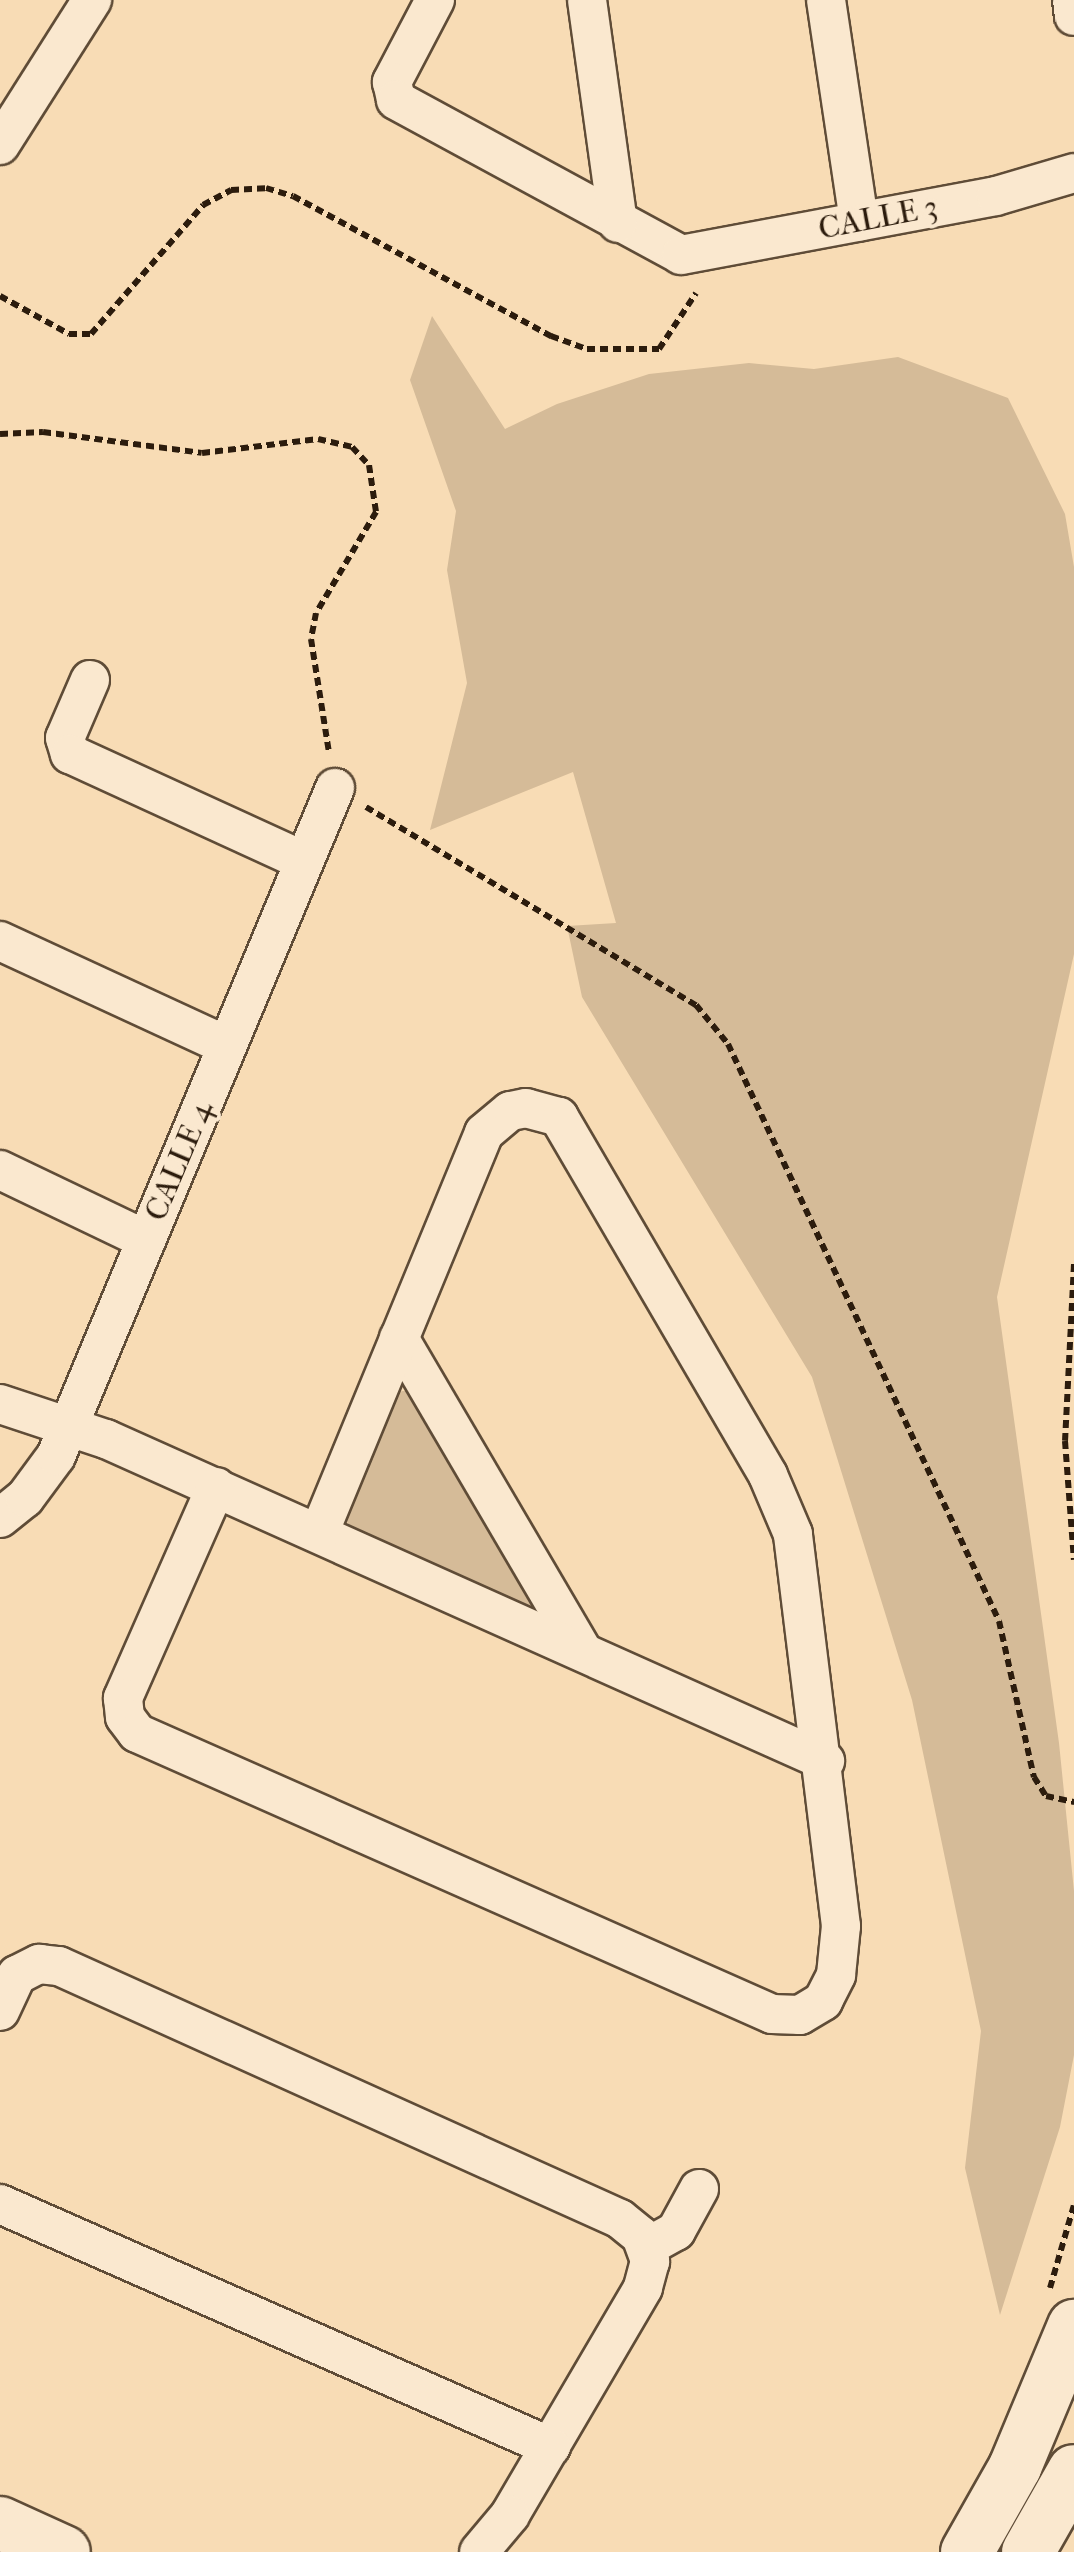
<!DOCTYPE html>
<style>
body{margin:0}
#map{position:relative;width:1074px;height:2552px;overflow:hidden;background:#f8dcb5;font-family:"IM FELL French Canon",serif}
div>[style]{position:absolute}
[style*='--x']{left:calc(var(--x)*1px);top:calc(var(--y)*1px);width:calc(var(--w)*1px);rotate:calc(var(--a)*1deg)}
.green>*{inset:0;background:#d5bb98}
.path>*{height:6px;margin-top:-3px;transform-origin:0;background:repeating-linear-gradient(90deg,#2c1c0d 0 8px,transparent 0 13px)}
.roads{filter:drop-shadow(2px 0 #5f4c37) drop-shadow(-2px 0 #5f4c37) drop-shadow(0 2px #5f4c37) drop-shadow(0 -2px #5f4c37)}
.street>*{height:38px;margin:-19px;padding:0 19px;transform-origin:19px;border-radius:19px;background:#fae8cf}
.secondary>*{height:52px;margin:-26px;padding:0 26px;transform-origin:26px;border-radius:26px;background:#fae8cf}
span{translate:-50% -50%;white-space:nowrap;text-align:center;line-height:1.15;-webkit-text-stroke:8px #fae8cf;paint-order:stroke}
.street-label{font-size:32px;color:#2c1c0d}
</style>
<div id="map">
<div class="green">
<div style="clip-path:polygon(432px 316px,505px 429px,557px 404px,649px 374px,749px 363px,814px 369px,898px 357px,1008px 398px,1065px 514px,1074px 567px,1074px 954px,997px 1297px,1059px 1743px,1074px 1891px,1074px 2055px,1060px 2127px,1000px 2315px,965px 2168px,981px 2031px,912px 1700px,812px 1377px,582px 997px,567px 926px,616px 923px,573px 772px,430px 830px,467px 683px,447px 570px,456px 511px,410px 380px)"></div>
<div style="clip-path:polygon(402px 1391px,413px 1391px,535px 1600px,531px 1610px,349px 1531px,345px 1510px,393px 1398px)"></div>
</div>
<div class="path">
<div style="--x:0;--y:296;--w:79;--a:28.8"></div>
<div style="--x:69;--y:334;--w:22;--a:0"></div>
<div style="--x:91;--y:334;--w:171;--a:-49"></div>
<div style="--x:203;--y:205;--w:32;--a:-28"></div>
<div style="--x:231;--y:190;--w:35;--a:-3"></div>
<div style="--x:266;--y:188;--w:28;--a:17"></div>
<div style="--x:293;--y:196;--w:294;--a:28.5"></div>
<div style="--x:551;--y:336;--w:38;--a:20"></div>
<div style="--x:587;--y:349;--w:72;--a:0"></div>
<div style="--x:659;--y:349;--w:67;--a:-56.5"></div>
<div style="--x:0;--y:434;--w:43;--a:-2.7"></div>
<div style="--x:43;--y:432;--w:160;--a:7.5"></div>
<div style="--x:202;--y:453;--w:117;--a:-6.9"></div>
<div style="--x:318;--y:439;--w:35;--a:13"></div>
<div style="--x:352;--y:447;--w:25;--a:47"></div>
<div style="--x:369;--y:465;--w:48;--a:81.5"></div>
<div style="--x:376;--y:512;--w:117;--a:120.7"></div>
<div style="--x:316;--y:613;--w:26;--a:101"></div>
<div style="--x:311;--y:639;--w:115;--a:81"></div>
<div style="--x:366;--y:807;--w:385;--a:31"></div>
<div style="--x:696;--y:1005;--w:50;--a:50.6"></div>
<div style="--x:728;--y:1044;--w:637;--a:64.84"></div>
<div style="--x:999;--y:1621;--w:160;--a:77.4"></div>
<div style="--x:1034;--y:1777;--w:22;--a:58"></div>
<div style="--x:1046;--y:1796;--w:29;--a:12"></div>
<div style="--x:1074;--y:1264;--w:177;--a:92.9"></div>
<div style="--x:1065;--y:1441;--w:119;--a:85.7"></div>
<div style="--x:1050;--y:2288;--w:86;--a:-73.9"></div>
</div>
<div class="roads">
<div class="street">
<div style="--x:435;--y:0;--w:93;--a:117.7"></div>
<div style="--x:392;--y:82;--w:18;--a:77"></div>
<div style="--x:396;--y:100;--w:324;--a:28.5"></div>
<div style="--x:681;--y:255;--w:320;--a:-10.6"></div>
<div style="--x:996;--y:196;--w:81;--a:-16.4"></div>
<div style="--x:587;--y:0;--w:225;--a:82.1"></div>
<div style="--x:826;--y:0;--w:224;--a:81.5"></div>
<div style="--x:1072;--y:0;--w:16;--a:83"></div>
<div style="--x:0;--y:145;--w:172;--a:-57.6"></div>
<div style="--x:90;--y:680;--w:63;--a:113.3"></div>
<div style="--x:65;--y:738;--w:17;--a:73"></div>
<div style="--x:70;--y:754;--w:257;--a:24.6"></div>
<div style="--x:0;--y:941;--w:250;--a:24.8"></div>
<div style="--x:0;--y:1170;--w:162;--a:25.6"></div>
<div style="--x:399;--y:1338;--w:362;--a:59.6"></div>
<div style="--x:0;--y:1404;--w:112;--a:18.3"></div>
<div style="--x:106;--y:1439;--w:788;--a:24.12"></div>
<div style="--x:216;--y:1487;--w:231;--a:113.8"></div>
<div style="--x:123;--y:1698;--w:19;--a:84"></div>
<div style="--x:125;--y:1717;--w:20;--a:53"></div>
<div style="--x:137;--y:1733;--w:694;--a:23.87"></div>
<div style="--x:772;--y:2014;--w:28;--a:2"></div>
<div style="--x:800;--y:2015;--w:27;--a:-31"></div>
<div style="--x:823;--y:2001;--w:29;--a:-63"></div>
<div style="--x:836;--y:1975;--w:49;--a:-84.2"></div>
<div style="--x:841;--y:1926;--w:395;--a:-97"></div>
<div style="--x:793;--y:1534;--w:64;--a:-113"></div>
<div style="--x:768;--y:1475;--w:415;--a:-120.3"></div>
<div style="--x:559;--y:1117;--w:34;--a:-165"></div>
<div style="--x:526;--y:1108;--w:16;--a:169"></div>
<div style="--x:510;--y:1111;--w:34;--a:140"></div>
<div style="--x:484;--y:1133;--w:433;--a:112.4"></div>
<div style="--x:0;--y:1518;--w:32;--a:-39"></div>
<div style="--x:25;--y:1498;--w:52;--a:-53.6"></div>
<div style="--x:56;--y:1456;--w:724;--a:-67.33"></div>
<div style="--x:0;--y:2011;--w:40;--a:-65"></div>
<div style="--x:17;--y:1975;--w:25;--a:-27"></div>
<div style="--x:39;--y:1964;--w:20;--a:6"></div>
<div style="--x:59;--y:1966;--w:615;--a:24.27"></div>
<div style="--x:620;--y:2219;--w:27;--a:39"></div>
<div style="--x:641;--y:2236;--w:27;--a:70"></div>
<div style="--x:650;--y:2261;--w:28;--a:105"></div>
<div style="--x:643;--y:2288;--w:263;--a:120.4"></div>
<div style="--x:510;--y:2515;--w:48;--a:130"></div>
<div style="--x:0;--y:2204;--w:602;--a:23.8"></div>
<div style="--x:647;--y:2247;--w:33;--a:-29"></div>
<div style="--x:676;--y:2231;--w:48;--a:-61.3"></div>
</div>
<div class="secondary">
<div style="--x:0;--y:2523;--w:70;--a:24.4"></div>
<div style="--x:967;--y:2552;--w:98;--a:-60.5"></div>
<div style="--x:1015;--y:2467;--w:153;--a:-67.3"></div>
<div style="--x:1028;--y:2552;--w:93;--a:-60.4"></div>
</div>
</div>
<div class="street-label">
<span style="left:878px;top:218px;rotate:-11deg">CALLE 3</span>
<span style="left:179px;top:1161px;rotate:-67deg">CALLE 4</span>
</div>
</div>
